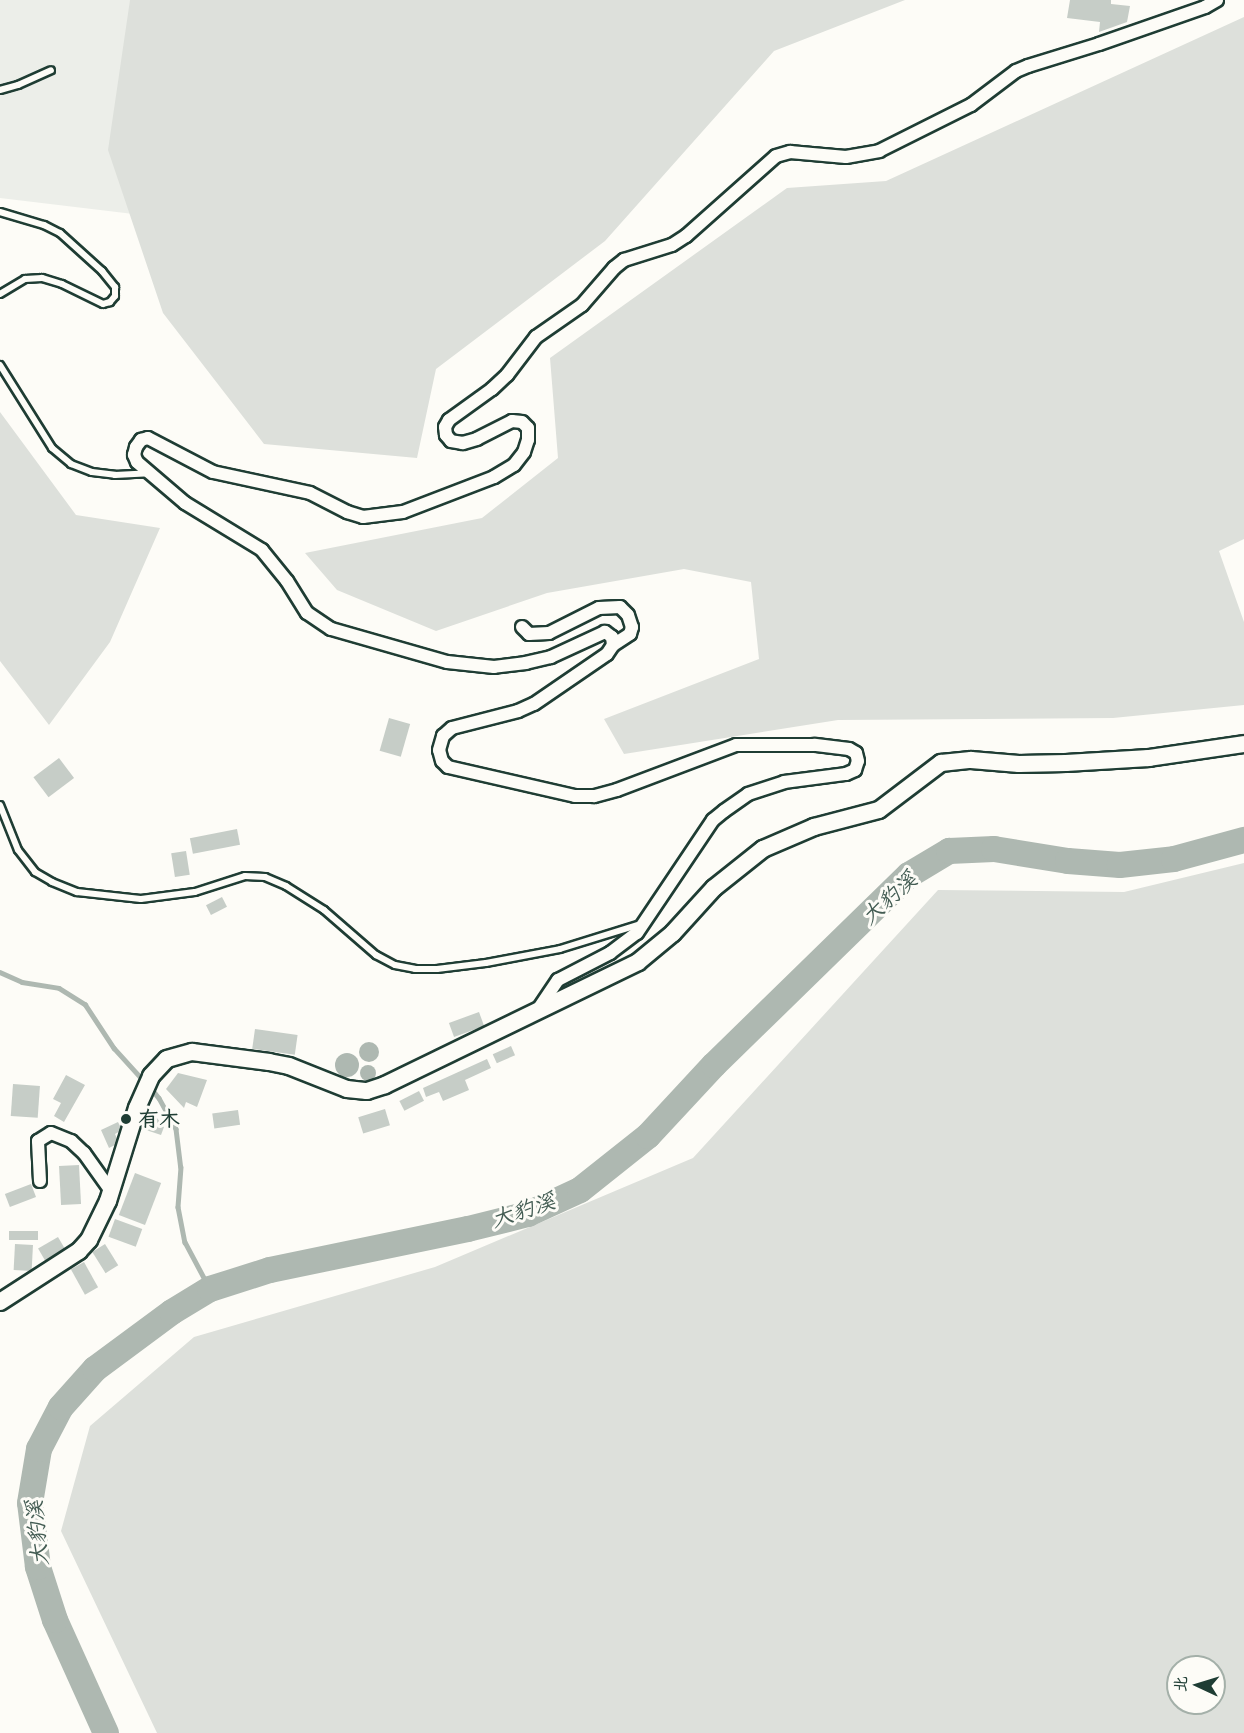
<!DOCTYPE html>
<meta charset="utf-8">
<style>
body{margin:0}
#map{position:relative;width:1244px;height:1733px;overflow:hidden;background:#fdfcf7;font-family:Delius,"LXGW WenKai TC",sans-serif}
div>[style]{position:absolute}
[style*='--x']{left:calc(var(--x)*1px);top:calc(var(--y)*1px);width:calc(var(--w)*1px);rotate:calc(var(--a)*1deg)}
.built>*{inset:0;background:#eceee9}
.green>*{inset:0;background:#dde0db}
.water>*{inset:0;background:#aeb8b1}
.round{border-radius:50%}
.stream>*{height:4.5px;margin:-2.25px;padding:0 2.25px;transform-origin:2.25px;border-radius:2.25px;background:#aeb8b1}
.river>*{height:26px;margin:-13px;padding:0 13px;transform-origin:13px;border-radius:13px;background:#aeb8b1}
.building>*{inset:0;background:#c6cdc7;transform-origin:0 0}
.roads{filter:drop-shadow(2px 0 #1f3d34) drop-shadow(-2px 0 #1f3d34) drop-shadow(0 2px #1f3d34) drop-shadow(0 -2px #1f3d34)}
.lane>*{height:6px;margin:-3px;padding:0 3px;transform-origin:3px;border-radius:3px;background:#fdfcf7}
.street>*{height:12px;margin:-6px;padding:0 6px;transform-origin:6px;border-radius:6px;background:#fdfcf7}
.secondary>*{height:16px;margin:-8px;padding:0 8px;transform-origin:8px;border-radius:8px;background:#fdfcf7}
.dots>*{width:16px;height:16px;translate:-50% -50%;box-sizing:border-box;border:3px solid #fdfcf7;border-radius:50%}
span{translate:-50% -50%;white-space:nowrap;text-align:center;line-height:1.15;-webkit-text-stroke:6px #fdfcf7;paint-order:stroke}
.poi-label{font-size:21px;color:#1f3d34;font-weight:700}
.left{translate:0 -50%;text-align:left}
.water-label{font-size:22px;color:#435c53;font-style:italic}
.north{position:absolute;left:1166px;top:1655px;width:60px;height:60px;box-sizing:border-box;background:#fdfcf7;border:2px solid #a4b0a9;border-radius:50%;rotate:274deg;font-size:16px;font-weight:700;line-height:24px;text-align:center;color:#1f3d34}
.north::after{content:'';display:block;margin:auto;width:21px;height:27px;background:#1f3d34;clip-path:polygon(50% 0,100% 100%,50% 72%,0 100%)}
</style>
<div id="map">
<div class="built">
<div style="clip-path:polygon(0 0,215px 0,175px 219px,0 198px)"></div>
</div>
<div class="green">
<div style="clip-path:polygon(130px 0,905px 0,774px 51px,605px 241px,436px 369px,417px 458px,264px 444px,163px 313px,108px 150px)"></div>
<div style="clip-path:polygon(1244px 17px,1244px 539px,1219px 551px,1244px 622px,1244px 705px,1113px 718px,838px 720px,624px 754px,604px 719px,759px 659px,751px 582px,684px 569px,547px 593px,436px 631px,337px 590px,305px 553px,482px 518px,558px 458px,550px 358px,787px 188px,886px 181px)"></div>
<div style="clip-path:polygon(0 412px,76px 515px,160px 528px,110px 642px,49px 725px,0 661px)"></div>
<div style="clip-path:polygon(evenodd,1244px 863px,1244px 1733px,157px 1733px,61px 1531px,90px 1426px,194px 1337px,435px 1267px,693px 1158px,938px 890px,1124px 892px,1244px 863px,1178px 1667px,1214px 1667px,1214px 1703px,1178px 1703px,1178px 1667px)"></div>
</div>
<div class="water">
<div class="round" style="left:359px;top:1042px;width:20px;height:20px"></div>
<div class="round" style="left:335px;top:1053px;width:24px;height:24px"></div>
<div class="round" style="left:360px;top:1065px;width:16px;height:16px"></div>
</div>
<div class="stream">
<div style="--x:0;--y:972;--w:24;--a:24"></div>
<div style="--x:22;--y:982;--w:37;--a:9"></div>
<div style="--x:59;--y:988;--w:31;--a:32"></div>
<div style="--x:85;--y:1004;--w:53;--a:56.6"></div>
<div style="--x:114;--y:1048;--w:45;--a:47.7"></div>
<div style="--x:150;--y:1087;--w:14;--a:51"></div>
<div style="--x:159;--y:1098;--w:35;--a:61"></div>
<div style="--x:176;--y:1129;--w:38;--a:83"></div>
<div style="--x:181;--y:1167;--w:40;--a:94.3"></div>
<div style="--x:178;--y:1207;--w:36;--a:79"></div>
<div style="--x:185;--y:1242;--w:53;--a:62"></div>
</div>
<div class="river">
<div style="--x:106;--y:1733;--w:124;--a:-114.3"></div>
<div style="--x:55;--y:1620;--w:56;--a:-107.8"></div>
<div style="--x:38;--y:1567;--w:64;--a:-97.1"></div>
<div style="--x:30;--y:1503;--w:55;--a:-80.5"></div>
<div style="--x:39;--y:1449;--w:47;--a:-62.4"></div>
<div style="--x:61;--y:1407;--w:51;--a:-48.2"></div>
<div style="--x:95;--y:1369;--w:96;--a:-36.5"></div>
<div style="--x:172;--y:1312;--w:44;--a:-31.2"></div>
<div style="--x:210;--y:1289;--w:63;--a:-17.6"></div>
<div style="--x:270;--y:1270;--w:202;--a:-11.7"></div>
<div style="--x:468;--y:1229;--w:62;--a:-14"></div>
<div style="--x:528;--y:1214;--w:57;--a:-24.8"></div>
<div style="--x:580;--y:1190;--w:87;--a:-38.5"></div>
<div style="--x:648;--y:1136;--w:97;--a:-47.1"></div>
<div style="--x:714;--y:1065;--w:272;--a:-44.3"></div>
<div style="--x:909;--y:875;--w:47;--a:-31"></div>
<div style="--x:949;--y:851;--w:45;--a:-2.5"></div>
<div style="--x:994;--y:849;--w:75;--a:9.2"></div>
<div style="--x:1068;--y:861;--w:52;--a:4.4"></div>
<div style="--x:1120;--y:865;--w:54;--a:-6.3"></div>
<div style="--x:1174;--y:859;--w:73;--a:-15.2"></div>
</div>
<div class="building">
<div style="clip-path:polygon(1070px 0,1111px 0,1111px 4px,1130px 6px,1127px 22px,1099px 32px,1100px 22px,1067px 18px)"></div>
<div style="left:389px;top:718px;width:22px;height:34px;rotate:16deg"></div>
<div style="left:59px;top:758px;width:25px;height:32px;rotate:53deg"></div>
<div style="left:237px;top:829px;width:16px;height:48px;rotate:79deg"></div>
<div style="left:186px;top:851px;width:24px;height:15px;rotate:81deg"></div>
<div style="left:222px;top:897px;width:11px;height:18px;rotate:63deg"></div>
<div style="left:479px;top:1012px;width:15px;height:32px;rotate:70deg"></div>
<div style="left:255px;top:1029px;width:43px;height:20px;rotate:8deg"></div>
<div style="left:511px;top:1046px;width:10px;height:20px;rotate:66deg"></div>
<div style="clip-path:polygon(487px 1059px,491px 1068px,465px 1080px,469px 1090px,443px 1101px,439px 1092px,426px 1097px,423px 1088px)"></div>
<div style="clip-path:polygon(178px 1073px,207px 1080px,197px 1107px,186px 1102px,184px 1108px,166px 1089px)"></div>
<div style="clip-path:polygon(66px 1075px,85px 1085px,64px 1122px,54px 1116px,61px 1103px,53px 1099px)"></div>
<div style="left:13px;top:1084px;width:27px;height:32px;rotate:4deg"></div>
<div style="left:419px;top:1091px;width:11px;height:22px;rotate:63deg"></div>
<div style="left:385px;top:1109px;width:17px;height:28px;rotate:73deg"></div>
<div style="left:238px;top:1110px;width:15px;height:26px;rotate:82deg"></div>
<div style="clip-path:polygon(153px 1113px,164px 1127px,161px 1135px,146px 1130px)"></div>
<div style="clip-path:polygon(118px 1122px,122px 1130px,115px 1134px,119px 1143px,109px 1148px,101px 1130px)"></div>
<div style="left:79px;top:1165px;width:39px;height:20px;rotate:87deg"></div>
<div style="left:135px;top:1173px;width:28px;height:45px;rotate:21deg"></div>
<div style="left:31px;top:1184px;width:14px;height:28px;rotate:69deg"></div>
<div style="left:115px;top:1219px;width:29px;height:19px;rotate:20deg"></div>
<div style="left:38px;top:1231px;width:9px;height:29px;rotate:90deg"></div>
<div style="left:58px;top:1237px;width:14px;height:23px;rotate:60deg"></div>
<div style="left:15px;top:1244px;width:18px;height:26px;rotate:3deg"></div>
<div style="left:105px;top:1244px;width:25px;height:15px;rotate:58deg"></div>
<div style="left:84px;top:1262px;width:29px;height:15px;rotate:61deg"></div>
</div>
<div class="roads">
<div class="lane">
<div style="--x:0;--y:90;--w:19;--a:-16"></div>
<div style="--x:18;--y:85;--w:36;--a:-24"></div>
<div style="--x:0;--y:212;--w:46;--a:16.5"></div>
<div style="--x:44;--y:225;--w:18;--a:27"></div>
<div style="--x:60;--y:233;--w:57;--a:42.1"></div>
<div style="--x:102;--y:271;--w:21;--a:51"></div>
<div style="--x:115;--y:287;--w:9;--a:90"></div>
<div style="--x:115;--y:296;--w:8;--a:130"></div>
<div style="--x:110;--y:302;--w:7;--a:164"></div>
<div style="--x:103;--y:304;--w:46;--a:-154"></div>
<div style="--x:62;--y:284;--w:21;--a:-163"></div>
<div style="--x:42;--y:278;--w:17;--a:177"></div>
<div style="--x:25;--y:279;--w:29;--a:149"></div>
<div style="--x:0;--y:365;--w:98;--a:57.9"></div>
<div style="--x:52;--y:448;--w:25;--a:40"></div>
<div style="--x:71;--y:464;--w:22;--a:21"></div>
<div style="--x:92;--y:472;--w:23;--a:7"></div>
<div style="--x:115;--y:475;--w:34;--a:-3"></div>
<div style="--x:0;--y:805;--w:48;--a:68.2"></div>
<div style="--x:18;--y:850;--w:28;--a:52"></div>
<div style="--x:35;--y:872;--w:20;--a:30"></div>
<div style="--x:52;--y:882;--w:27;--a:22"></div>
<div style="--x:77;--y:892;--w:64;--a:6.2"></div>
<div style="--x:141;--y:899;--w:54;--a:-7.4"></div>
<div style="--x:195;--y:892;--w:52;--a:-17.7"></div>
<div style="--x:245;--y:876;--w:20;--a:3"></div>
<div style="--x:265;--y:877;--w:23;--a:23"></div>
<div style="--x:286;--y:886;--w:45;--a:32.3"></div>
<div style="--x:324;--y:910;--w:69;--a:40.9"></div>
<div style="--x:376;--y:955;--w:21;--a:28"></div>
<div style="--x:395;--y:965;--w:20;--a:11"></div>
<div style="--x:415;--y:969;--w:22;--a:0"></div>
<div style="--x:437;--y:969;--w:49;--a:-7"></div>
<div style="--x:486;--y:963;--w:75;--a:-10.7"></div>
<div style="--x:560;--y:949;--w:85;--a:-17.2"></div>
</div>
<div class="street">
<div style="--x:522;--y:627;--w:10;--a:45"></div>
<div style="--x:529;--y:634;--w:20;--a:-3"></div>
<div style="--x:549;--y:633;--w:56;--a:-26.6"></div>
<div style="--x:599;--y:608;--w:21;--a:-3"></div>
<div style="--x:620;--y:607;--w:11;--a:45"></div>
<div style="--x:628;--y:615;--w:13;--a:72"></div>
<div style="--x:632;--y:627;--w:7;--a:106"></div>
<div style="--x:630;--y:634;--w:20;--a:147"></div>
<div style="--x:539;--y:1008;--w:34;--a:-56"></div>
<div style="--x:558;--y:980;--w:59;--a:-27.4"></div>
<div style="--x:610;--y:953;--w:34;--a:-37"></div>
<div style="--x:637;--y:933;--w:136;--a:-56.1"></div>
<div style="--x:713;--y:820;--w:14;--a:-39"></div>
<div style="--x:724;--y:811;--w:29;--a:-35"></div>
<div style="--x:748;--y:794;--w:38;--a:-18"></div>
<div style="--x:784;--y:782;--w:63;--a:-7.4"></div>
<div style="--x:846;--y:774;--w:10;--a:-24"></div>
<div style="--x:855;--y:770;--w:9;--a:-72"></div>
<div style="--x:858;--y:761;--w:8;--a:-104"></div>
<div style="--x:856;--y:753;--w:8;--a:-150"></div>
<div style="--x:849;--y:749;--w:35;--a:-173"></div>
<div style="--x:814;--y:745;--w:78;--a:180"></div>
<div style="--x:736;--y:745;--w:127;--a:159.3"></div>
<div style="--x:617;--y:790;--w:24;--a:165"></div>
<div style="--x:594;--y:796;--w:19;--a:180"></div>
<div style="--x:575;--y:796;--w:130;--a:-167.1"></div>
<div style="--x:448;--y:767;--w:8;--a:-135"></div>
<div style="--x:442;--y:761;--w:11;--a:-105"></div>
<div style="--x:439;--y:750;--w:15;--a:-74"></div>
<div style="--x:443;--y:736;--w:12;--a:-42"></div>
<div style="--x:452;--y:728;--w:68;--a:-14.4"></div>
<div style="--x:518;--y:711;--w:17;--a:-24"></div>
<div style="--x:534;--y:704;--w:88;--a:-34.4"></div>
<div style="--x:607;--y:654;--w:11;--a:-56"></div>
<div style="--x:613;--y:645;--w:8;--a:-97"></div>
<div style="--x:612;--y:637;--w:9;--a:-144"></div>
<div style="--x:605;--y:632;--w:60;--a:155.2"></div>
<div style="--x:551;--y:657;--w:26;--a:167"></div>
<div style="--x:526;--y:663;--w:32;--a:173"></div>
<div style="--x:494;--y:667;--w:47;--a:-173.9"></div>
<div style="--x:447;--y:662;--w:121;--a:-164.1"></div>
<div style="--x:331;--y:629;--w:29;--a:-146"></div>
<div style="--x:307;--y:613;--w:38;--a:-122"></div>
<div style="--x:287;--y:581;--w:40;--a:-129"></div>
<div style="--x:262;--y:550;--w:90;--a:-148.6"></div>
<div style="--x:185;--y:503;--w:63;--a:-139.5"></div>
<div style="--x:137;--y:462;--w:8;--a:-113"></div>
<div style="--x:134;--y:455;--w:8;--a:-76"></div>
<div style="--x:136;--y:447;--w:9;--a:-54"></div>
<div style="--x:141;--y:440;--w:7;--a:-16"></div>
<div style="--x:148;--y:438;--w:73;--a:27.6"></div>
<div style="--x:213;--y:472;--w:99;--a:12.2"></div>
<div style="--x:310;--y:493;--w:42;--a:27.2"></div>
<div style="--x:347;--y:512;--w:17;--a:17"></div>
<div style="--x:363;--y:517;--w:40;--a:-7.1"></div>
<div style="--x:403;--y:512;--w:97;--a:-21"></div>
<div style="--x:494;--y:477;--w:23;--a:-31"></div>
<div style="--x:514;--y:465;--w:16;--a:-52"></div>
<div style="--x:524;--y:452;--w:13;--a:-72"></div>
<div style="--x:528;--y:440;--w:12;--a:-90"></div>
<div style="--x:528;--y:428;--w:8;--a:-135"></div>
<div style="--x:522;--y:422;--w:10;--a:-174"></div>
<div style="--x:512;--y:421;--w:39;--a:153"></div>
<div style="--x:477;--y:439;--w:15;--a:164"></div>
<div style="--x:463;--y:443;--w:12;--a:-171"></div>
<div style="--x:451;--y:441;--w:8;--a:-130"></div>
<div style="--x:446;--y:435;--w:8;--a:-97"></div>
<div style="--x:445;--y:427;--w:8;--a:-60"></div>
<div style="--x:449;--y:420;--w:53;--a:-35.8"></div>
<div style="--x:492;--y:389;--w:21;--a:-43"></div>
<div style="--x:507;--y:375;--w:48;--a:-52.7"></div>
<div style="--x:536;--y:337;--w:56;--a:-34.8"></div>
<div style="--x:582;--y:305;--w:49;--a:-49.1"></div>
<div style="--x:614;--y:268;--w:13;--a:-39"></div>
<div style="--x:624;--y:260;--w:50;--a:-17.4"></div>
<div style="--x:672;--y:245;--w:17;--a:-33"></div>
<div style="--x:686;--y:236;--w:120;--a:-41.6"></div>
<div style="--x:776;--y:156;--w:15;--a:-16"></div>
<div style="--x:790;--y:152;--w:56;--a:5.1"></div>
<div style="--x:846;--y:157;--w:34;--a:-10"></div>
<div style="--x:879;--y:151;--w:103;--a:-26.6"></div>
<div style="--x:971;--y:105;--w:56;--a:-37.1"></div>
<div style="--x:1016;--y:71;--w:13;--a:-23"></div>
<div style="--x:1028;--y:66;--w:74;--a:-17.2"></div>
<div style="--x:1099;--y:44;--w:112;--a:-19.2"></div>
<div style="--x:1205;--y:7;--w:14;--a:-30"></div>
<div style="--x:40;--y:1181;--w:40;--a:-92.9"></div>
<div style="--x:38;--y:1141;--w:15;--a:-32"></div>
<div style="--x:51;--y:1133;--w:22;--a:22"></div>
<div style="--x:71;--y:1141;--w:18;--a:43"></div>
<div style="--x:84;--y:1153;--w:47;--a:54.6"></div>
</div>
<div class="secondary">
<div style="--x:0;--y:1302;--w:94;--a:-32.8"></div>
<div style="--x:79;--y:1251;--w:15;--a:-48"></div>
<div style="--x:89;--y:1240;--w:43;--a:-64"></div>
<div style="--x:108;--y:1201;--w:97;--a:-72.7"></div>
<div style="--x:137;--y:1108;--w:35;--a:-66"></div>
<div style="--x:151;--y:1076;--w:23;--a:-47"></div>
<div style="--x:167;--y:1059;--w:26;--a:-16"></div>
<div style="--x:192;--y:1052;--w:78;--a:7.4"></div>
<div style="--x:269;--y:1062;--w:20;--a:11"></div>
<div style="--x:289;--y:1066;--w:62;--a:21.6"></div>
<div style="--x:347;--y:1089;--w:20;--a:6"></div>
<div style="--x:367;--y:1091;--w:19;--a:-18"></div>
<div style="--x:385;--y:1085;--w:281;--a:-25.9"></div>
<div style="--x:638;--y:962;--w:45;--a:-39.6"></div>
<div style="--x:673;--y:933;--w:61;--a:-47.7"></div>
<div style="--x:714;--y:888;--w:63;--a:-38.5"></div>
<div style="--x:763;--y:849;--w:56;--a:-23.3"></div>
<div style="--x:814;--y:827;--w:67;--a:-14.7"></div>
<div style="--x:879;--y:810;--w:78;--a:-37.2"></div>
<div style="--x:941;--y:763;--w:30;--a:-6"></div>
<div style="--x:971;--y:760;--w:48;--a:4.8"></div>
<div style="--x:1019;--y:764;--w:47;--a:-1.2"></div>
<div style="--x:1066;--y:763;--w:83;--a:-3.4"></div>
<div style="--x:1149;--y:758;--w:96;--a:-8.4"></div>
</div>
</div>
<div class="dots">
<div style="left:126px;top:1119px;background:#1f3d34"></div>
</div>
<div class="poi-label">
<span class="left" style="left:138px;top:1119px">有木</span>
</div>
<div class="water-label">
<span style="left:889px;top:898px;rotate:-42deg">大豹溪</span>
<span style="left:523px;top:1210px;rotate:-18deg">大豹溪</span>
<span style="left:37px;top:1533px;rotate:-96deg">大豹溪</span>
</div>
<div class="north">北</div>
</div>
